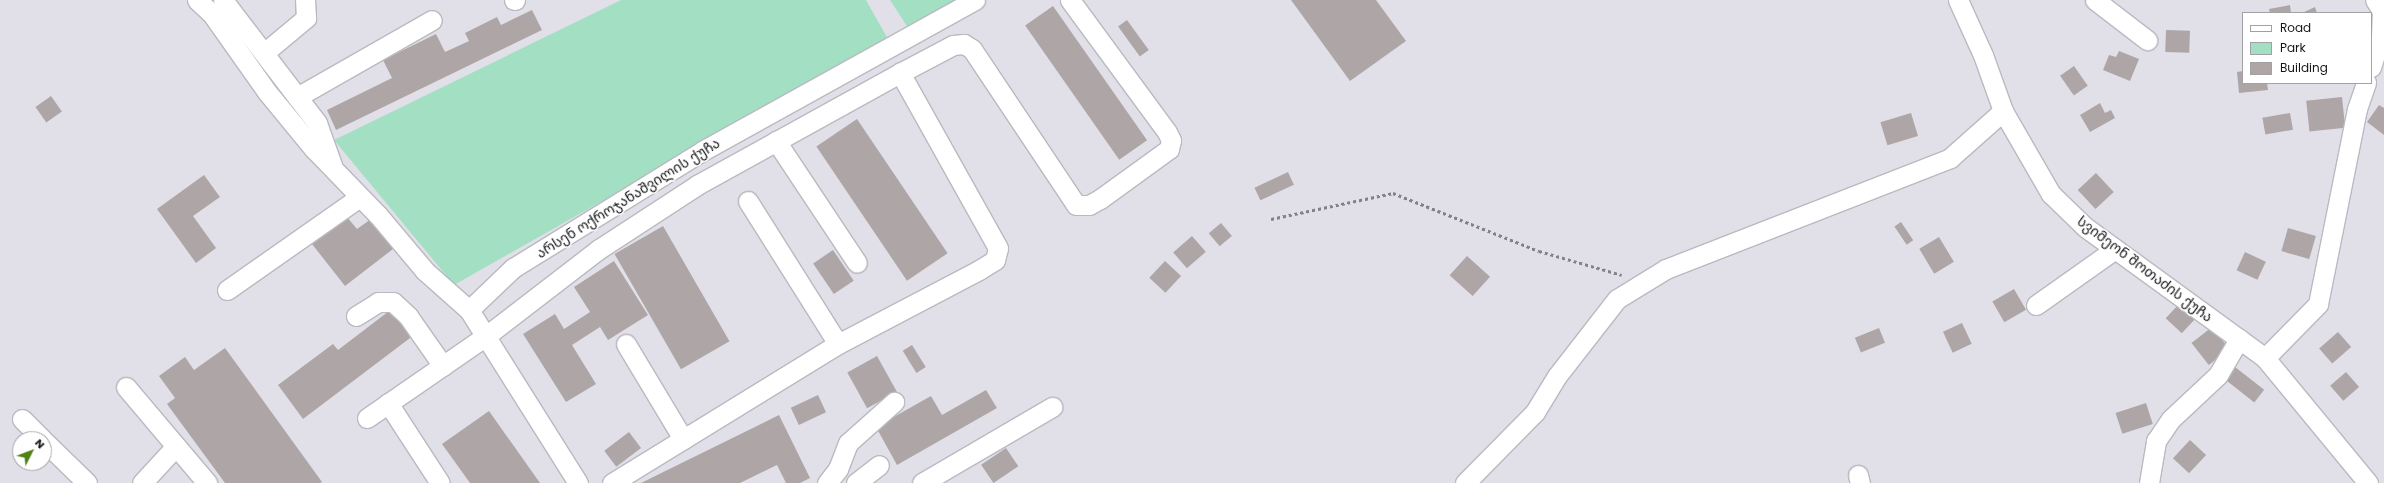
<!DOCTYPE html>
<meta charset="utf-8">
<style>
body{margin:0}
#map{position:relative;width:2384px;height:483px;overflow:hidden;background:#e1e0e8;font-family:Poppins,"Noto Sans Georgian",sans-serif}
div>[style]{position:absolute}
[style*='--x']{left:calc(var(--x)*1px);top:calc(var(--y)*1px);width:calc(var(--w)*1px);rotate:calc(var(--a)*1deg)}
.green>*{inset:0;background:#a3e0c3}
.building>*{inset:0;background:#aea5a7;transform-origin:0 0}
.path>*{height:2.5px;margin-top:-1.25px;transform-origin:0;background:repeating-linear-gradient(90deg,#828187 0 3px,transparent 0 6px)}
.roads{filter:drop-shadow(1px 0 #b9b9c1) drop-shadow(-1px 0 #b9b9c1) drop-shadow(0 1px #b9b9c1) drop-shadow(0 -1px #b9b9c1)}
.minor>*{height:19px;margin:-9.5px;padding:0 9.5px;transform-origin:9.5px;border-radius:9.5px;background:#fff}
span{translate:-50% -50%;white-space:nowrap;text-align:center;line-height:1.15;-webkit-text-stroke:3.5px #fff;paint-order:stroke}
.street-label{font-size:14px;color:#161518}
.legend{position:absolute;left:2242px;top:12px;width:130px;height:72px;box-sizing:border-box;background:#fff;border:1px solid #a2a1a3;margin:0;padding:5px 7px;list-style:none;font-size:12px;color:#161518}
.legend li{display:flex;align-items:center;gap:8px;height:20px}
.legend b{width:20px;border:1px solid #a2a1a3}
.north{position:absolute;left:12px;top:431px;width:40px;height:40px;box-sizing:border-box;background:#fff;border:1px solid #a2a1a3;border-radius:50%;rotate:48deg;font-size:11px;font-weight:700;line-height:16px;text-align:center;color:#161518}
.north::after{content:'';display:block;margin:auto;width:14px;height:18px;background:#4f8113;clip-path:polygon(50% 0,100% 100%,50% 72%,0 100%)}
</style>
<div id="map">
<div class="green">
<div style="clip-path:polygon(621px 0,866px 0,888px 39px,454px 285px,334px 140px)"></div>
<div style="clip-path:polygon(890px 0,966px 0,912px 34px)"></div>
</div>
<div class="building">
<div style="clip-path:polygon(1291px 0,1376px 0,1406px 41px,1350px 81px)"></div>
<div style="clip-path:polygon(2290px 5px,2291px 13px,2270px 13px,2269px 9px)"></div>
<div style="left:1053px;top:6px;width:164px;height:34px;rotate:55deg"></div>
<div style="clip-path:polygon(2315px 7px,2317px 13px,2302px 13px)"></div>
<div style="clip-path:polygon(532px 10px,542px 30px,336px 130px,327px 110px,392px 78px,383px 60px,436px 34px,445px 52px,469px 41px,465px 33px,497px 17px,501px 25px)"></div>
<div style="left:1127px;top:20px;width:37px;height:11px;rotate:54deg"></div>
<div style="left:2166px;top:30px;width:24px;height:22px;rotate:2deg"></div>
<div style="clip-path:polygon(2119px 51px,2139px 59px,2130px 81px,2103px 70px,2109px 55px,2116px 57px)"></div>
<div style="left:2074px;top:66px;width:24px;height:17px;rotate:55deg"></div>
<div style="clip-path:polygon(2243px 71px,2243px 83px,2267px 83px,2268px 90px,2239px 93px,2237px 72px)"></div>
<div style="left:51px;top:96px;width:19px;height:19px;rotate:55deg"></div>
<div style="left:2342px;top:97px;width:31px;height:36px;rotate:84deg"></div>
<div style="clip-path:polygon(2100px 103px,2105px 113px,2111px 110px,2115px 118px,2090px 132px,2080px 115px)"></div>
<div style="clip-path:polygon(2379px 105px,2384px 108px,2384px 135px,2367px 122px)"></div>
<div style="left:1911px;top:113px;width:24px;height:32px;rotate:73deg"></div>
<div style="left:2290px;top:113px;width:17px;height:28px;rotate:80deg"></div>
<div style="left:857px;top:119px;width:162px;height:49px;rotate:56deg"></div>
<div style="left:1288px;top:172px;width:14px;height:37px;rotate:65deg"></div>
<div style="left:2096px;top:173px;width:26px;height:25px;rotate:47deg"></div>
<div style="clip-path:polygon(204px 175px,220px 197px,193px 216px,216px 248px,196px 263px,157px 209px)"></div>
<div style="clip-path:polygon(347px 217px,357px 229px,371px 219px,393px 249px,345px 286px,312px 244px)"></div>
<div style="left:1901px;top:222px;width:22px;height:8px;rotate:56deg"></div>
<div style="left:1221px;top:223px;width:17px;height:16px;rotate:50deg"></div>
<div style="left:663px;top:226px;width:133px;height:56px;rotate:60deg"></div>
<div style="left:2288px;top:228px;width:29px;height:24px;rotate:16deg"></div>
<div style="left:1192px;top:236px;width:21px;height:25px;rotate:49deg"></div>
<div style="left:1939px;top:237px;width:29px;height:23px;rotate:59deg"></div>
<div style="left:833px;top:250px;width:37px;height:24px;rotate:56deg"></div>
<div style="left:2245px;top:252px;width:23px;height:20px;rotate:25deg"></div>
<div style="left:1467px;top:256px;width:31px;height:26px;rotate:42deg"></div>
<div style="clip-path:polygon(614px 261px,648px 315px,608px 340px,600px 327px,572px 345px,596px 384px,566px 402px,523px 334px,555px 314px,564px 329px,590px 312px,574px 287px)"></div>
<div style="left:1165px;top:261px;width:22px;height:23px;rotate:43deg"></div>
<div style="left:2014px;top:289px;width:24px;height:25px;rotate:60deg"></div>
<div style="left:2180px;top:303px;width:22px;height:21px;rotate:43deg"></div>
<div style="clip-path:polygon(393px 308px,414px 335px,303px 419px,278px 385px,333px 344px,338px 350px)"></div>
<div style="left:1962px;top:323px;width:23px;height:21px;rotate:65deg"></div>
<div style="left:2212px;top:327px;width:28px;height:26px;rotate:52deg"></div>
<div style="left:1879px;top:328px;width:16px;height:26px;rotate:68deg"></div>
<div style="left:2338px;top:332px;width:20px;height:25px;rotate:49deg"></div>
<div style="left:912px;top:345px;width:26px;height:11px;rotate:58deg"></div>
<div style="clip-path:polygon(225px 348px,322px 482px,320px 483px,225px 483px,167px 404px,175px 398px,159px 376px,185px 357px,194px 370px)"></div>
<div style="left:877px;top:356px;width:41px;height:34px;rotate:61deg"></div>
<div style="left:2235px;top:367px;width:37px;height:16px;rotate:38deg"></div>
<div style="left:2346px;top:372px;width:20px;height:21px;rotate:49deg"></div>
<div style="clip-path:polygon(986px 390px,997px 408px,897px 465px,876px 427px,931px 396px,942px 415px)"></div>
<div style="left:818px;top:395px;width:19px;height:30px;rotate:65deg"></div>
<div style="left:2146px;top:403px;width:22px;height:32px;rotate:72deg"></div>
<div style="clip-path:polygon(489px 411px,540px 483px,470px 483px,442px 444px)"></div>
<div style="clip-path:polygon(779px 415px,810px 478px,800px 483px,786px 483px,777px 465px,740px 483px,641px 483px)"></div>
<div style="left:629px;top:432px;width:20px;height:31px;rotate:53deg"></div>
<div style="left:2190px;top:440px;width:22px;height:25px;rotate:43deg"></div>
<div style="left:1006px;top:448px;width:22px;height:30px;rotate:56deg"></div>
</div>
<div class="path">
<div style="--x:1271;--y:219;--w:125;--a:-12"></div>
<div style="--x:1393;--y:193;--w:157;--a:21.7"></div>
<div style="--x:1539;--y:251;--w:86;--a:16.1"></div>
</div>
<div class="roads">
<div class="minor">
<div style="--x:197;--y:0;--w:21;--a:43"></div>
<div style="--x:212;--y:14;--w:95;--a:54.8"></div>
<div style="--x:267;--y:92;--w:74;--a:50.5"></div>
<div style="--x:314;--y:149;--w:92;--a:45.9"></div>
<div style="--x:378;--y:215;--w:73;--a:50"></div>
<div style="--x:425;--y:271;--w:59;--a:41.6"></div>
<div style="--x:223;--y:0;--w:155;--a:52.6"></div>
<div style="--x:317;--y:123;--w:45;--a:70.3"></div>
<div style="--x:514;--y:0;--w:1;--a:0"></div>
<div style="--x:1958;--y:0;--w:60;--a:65.6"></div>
<div style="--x:1983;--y:55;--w:59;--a:70.3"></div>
<div style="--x:2003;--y:111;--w:96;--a:60"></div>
<div style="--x:2051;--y:194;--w:47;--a:44.1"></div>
<div style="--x:2085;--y:227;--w:223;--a:36"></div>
<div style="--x:2265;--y:358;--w:162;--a:50.5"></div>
<div style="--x:2095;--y:0;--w:66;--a:37.6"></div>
<div style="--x:264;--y:53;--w:55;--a:-39.8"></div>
<div style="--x:306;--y:18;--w:18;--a:-93"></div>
<div style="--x:2371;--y:67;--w:32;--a:-72"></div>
<div style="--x:2381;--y:37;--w:26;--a:-88"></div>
<div style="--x:2382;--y:11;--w:13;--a:-122"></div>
<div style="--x:297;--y:97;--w:155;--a:-29.7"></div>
<div style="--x:776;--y:141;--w:146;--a:56.4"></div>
<div style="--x:227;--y:290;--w:162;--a:-35"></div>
<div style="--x:2036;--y:305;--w:97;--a:-35.3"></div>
<div style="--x:356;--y:316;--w:26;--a:-32"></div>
<div style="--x:378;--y:302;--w:15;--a:0"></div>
<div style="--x:393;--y:302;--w:21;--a:43"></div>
<div style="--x:408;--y:316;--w:61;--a:55"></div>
<div style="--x:626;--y:344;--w:111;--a:59"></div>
<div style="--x:838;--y:344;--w:159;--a:-27.7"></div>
<div style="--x:979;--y:270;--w:19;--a:-32"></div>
<div style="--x:995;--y:260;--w:12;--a:-76"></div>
<div style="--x:998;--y:248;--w:201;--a:-119.2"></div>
<div style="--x:900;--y:73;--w:60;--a:-27.8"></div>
<div style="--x:953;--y:45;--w:11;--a:-5"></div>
<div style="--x:964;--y:44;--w:9;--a:32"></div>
<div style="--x:972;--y:49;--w:187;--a:56.3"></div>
<div style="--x:1076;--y:205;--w:13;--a:0"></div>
<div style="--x:1089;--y:205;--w:13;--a:-29"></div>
<div style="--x:1100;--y:199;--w:85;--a:-35.9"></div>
<div style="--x:1169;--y:149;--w:9;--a:-77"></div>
<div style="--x:1171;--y:140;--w:9;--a:-117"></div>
<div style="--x:1167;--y:132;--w:164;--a:-126.3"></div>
<div style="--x:2265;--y:358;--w:76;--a:-45.5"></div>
<div style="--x:2318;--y:304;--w:199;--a:-78.7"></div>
<div style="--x:2357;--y:109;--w:28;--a:-71"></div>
<div style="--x:126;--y:387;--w:126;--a:49.8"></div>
<div style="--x:388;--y:403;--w:95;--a:57"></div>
<div style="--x:367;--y:418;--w:145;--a:-34.6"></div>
<div style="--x:486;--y:336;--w:143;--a:-37.6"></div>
<div style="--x:599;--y:249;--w:117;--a:-33.1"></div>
<div style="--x:697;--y:185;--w:232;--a:-28.9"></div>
<div style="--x:22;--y:419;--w:28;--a:45"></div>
<div style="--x:44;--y:441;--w:60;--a:44.3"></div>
<div style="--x:1858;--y:475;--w:8;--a:76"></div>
<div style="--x:142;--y:483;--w:50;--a:-47.4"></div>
<div style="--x:578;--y:483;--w:204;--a:-122.2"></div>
<div style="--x:469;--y:310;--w:61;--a:-43.7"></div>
<div style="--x:513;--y:268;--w:225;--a:-31.7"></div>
<div style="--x:704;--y:150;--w:310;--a:-29"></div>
<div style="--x:612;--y:483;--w:265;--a:-31.6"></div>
<div style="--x:838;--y:344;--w:169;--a:-122.2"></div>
<div style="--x:827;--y:483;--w:18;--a:-52"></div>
<div style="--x:838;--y:469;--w:28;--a:-69"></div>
<div style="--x:848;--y:443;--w:62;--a:-41.7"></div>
<div style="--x:856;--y:483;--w:29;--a:-38"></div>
<div style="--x:922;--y:483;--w:151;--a:-30.3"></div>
<div style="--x:1465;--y:483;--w:100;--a:-45.4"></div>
<div style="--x:1535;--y:412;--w:42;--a:-58.6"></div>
<div style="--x:1557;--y:376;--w:98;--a:-52.1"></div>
<div style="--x:1617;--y:299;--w:57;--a:-31.5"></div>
<div style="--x:1666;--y:269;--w:305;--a:-21.3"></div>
<div style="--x:1950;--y:158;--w:71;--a:-41.6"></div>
<div style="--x:2149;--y:483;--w:43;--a:-80.5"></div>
<div style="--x:2156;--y:441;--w:27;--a:-56"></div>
<div style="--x:2171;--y:419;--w:64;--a:-43.1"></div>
<div style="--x:2218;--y:375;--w:42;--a:-59.7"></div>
</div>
</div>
<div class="street-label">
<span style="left:628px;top:198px;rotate:-32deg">არსენ ოქროჯანაშვილის ქუჩა</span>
<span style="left:2145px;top:269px;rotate:37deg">სვიმეონ შოთაძის ქუჩა</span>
</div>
<ul class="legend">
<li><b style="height:5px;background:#fff"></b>Road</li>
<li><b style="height:11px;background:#a3e0c3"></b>Park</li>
<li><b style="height:11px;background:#aea5a7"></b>Building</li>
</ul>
<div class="north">N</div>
</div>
